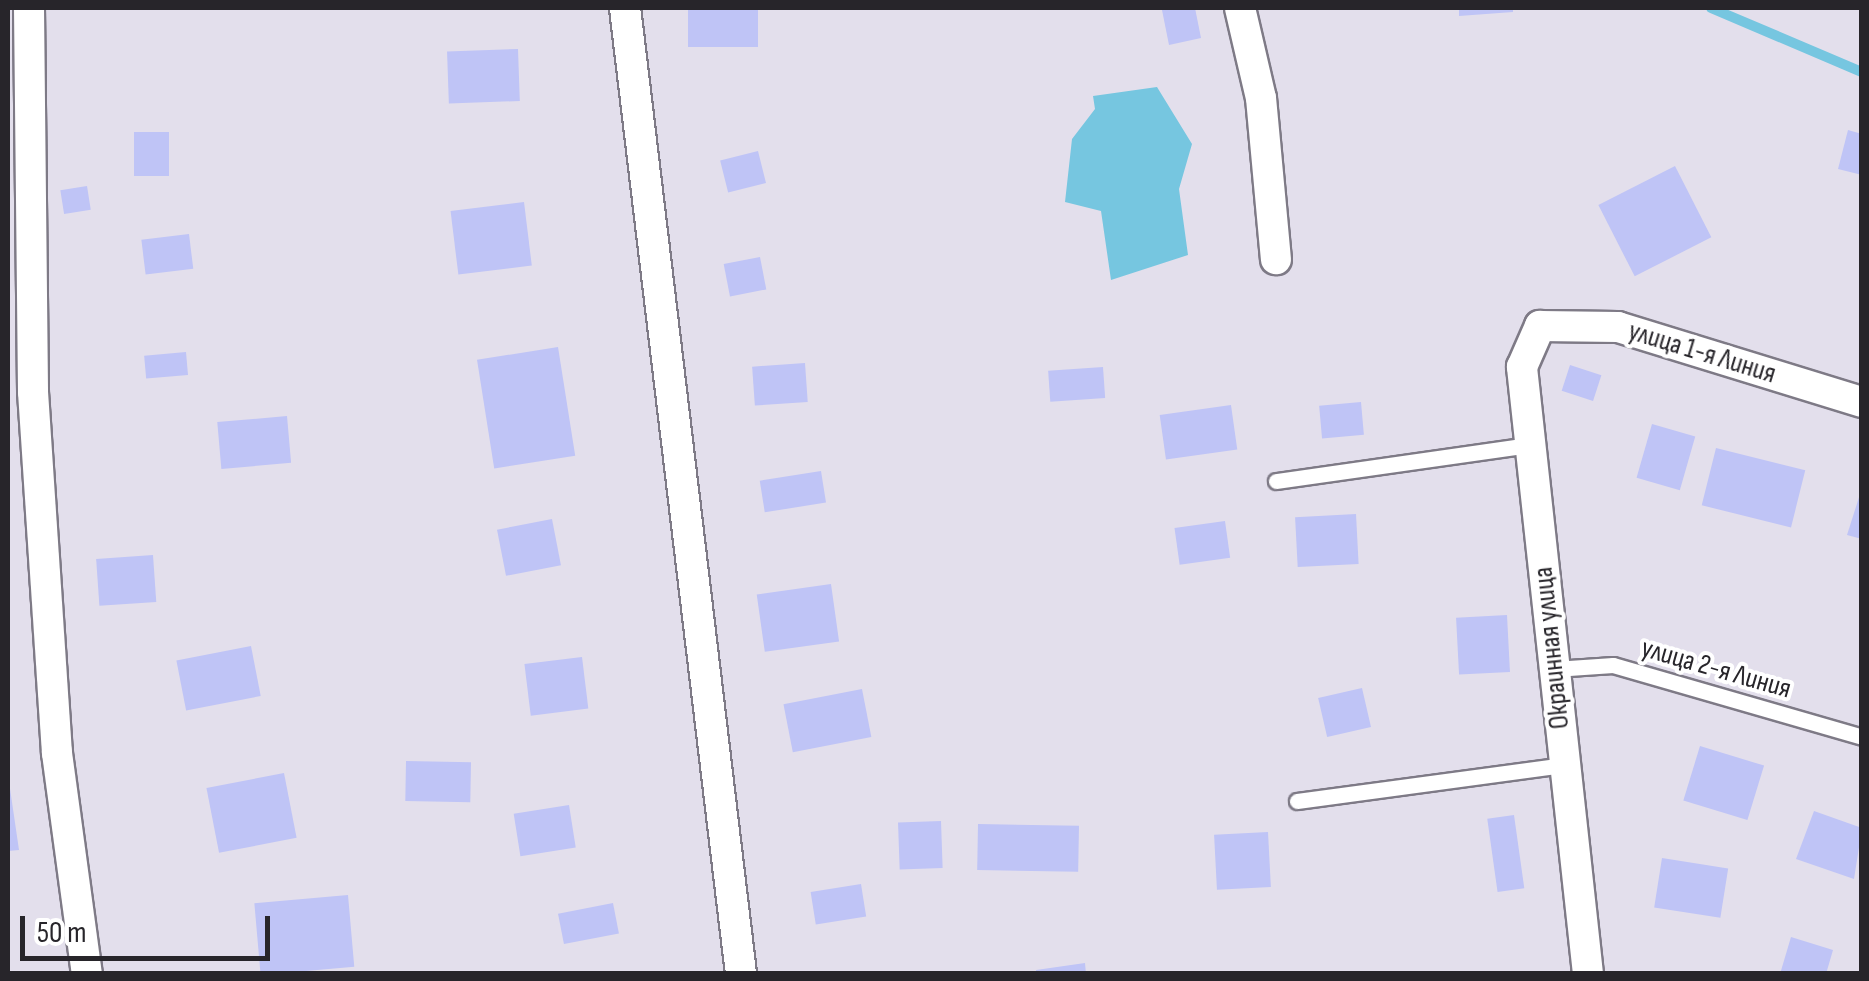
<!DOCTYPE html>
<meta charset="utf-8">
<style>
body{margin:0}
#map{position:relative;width:1869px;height:981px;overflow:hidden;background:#e3dfec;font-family:"Sofia Sans Condensed",sans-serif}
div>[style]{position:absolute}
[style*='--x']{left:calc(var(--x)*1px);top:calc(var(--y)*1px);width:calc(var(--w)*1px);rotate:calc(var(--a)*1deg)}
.water>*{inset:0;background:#76c6e0}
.stream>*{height:10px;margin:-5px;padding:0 5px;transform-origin:5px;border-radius:5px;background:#76c6e0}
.building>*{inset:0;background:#bfc4f6;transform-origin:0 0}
.roads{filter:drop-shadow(2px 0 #7e7a86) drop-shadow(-2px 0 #7e7a86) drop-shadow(0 2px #7e7a86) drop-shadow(0 -2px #7e7a86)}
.service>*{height:15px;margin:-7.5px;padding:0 7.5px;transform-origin:7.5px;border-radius:7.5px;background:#fff}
.minor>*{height:30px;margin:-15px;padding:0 15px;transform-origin:15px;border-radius:15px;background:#fff}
span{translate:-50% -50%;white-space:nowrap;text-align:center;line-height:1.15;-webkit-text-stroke:8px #fff;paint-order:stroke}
.street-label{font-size:28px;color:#27252a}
.frame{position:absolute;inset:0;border:10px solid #27252a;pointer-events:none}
.scale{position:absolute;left:20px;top:916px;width:250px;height:45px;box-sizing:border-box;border:5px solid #27252a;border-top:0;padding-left:12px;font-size:30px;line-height:35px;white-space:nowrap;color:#27252a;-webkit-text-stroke:8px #fff;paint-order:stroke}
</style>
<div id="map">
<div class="water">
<div style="clip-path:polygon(1157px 87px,1192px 144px,1179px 189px,1188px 255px,1111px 280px,1101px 211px,1065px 202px,1072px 139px,1095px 109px,1093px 96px)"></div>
</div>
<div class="stream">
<div style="--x:1711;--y:8;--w:164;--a:23"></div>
</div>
<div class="building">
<div style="left:688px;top:8px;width:70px;height:39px"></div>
<div style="clip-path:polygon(1195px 8px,1201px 38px,1169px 45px,1162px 10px)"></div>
<div style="clip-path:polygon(1459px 8px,1513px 8px,1513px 12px,1459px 16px)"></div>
<div style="left:518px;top:49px;width:52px;height:71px;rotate:88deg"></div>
<div style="clip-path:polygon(1848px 130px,1862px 134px,1862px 175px,1838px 169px)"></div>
<div style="left:134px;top:132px;width:35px;height:44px"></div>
<div style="left:758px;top:151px;width:33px;height:39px;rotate:76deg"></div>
<div style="left:1675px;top:166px;width:80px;height:86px;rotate:63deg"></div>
<div style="left:87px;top:186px;width:24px;height:27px;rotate:81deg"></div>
<div style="left:524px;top:202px;width:64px;height:74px;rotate:83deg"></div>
<div style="left:189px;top:234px;width:35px;height:48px;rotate:83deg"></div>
<div style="left:760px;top:257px;width:33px;height:37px;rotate:79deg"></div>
<div style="left:558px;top:347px;width:110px;height:82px;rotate:81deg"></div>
<div style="left:186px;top:352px;width:23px;height:42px;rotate:85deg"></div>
<div style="left:805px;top:363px;width:39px;height:53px;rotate:86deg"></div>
<div style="left:1570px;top:365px;width:33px;height:27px;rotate:18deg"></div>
<div style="left:1103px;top:367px;width:31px;height:55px;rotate:86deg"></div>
<div style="left:1361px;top:402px;width:33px;height:42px;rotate:85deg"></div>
<div style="left:1231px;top:405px;width:45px;height:72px;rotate:82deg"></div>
<div style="left:287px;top:416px;width:47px;height:70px;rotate:85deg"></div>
<div style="left:1652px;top:424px;width:45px;height:56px;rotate:16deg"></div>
<div style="left:1716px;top:448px;width:92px;height:59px;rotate:14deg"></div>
<div style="left:821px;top:471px;width:32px;height:62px;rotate:81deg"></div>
<div style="clip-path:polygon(1861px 491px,1862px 491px,1862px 539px,1847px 535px)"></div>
<div style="left:1356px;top:514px;width:50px;height:61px;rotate:87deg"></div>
<div style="left:552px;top:519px;width:47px;height:56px;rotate:79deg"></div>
<div style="left:1225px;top:521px;width:37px;height:51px;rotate:82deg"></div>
<div style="left:153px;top:555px;width:47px;height:57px;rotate:86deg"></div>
<div style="left:831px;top:584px;width:58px;height:75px;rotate:82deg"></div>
<div style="left:1507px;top:615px;width:57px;height:51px;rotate:87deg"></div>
<div style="left:251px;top:646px;width:51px;height:76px;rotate:79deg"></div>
<div style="left:582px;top:657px;width:52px;height:58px;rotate:83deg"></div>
<div style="left:1362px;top:688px;width:40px;height:45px;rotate:77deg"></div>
<div style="left:862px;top:689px;width:49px;height:80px;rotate:79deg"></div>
<div style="left:1700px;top:746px;width:67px;height:57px;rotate:17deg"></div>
<div style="left:406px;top:761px;width:65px;height:40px;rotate:1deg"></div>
<div style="left:284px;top:773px;width:66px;height:79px;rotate:79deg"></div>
<div style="clip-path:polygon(8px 775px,19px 850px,8px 851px)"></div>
<div style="left:569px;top:805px;width:43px;height:56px;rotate:81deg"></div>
<div style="clip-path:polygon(1814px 811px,1862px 828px,1854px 879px,1796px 859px)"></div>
<div style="left:1514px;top:815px;width:74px;height:27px;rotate:82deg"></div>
<div style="left:941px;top:821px;width:47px;height:43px;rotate:88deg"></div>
<div style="left:978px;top:824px;width:101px;height:46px;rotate:1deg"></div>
<div style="left:1268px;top:832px;width:55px;height:54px;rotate:87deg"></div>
<div style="left:1662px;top:858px;width:67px;height:50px;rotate:9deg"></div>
<div style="left:861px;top:884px;width:33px;height:51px;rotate:81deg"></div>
<div style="left:348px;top:895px;width:72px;height:94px;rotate:85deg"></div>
<div style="left:613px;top:903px;width:31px;height:56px;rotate:79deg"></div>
<div style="clip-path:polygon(1791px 937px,1833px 950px,1826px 974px,1780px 974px)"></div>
<div style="clip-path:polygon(1085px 963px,1086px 974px,1036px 974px,1036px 970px)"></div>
</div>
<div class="roads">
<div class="service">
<div style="--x:1276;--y:481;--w:257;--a:-8.1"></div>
<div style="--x:1554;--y:669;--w:59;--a:-3.9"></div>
<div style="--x:1613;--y:665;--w:259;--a:16.1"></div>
<div style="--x:1297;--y:801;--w:270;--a:-7.7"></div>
</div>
<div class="minor">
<div style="--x:29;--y:8;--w:384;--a:89.4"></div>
<div style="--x:33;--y:392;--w:362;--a:86.2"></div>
<div style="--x:57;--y:753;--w:223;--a:82.3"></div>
<div style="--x:625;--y:8;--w:973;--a:83.15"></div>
<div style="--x:1240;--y:8;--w:92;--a:76.9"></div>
<div style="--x:1261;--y:98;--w:162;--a:84.7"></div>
<div style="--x:1588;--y:974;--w:611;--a:-96.21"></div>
<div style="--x:1522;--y:367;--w:45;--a:-66.3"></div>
<div style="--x:1540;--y:326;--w:78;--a:0.7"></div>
<div style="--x:1618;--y:327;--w:255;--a:17.1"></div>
</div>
</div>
<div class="street-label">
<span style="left:1702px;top:353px;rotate:17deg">улица 1-я Линия</span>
<span style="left:1552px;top:648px;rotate:-96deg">Окраинная улица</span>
<span style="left:1716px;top:669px;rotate:16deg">улица 2-я Линия</span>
</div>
<div class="frame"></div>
<div class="scale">50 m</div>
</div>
